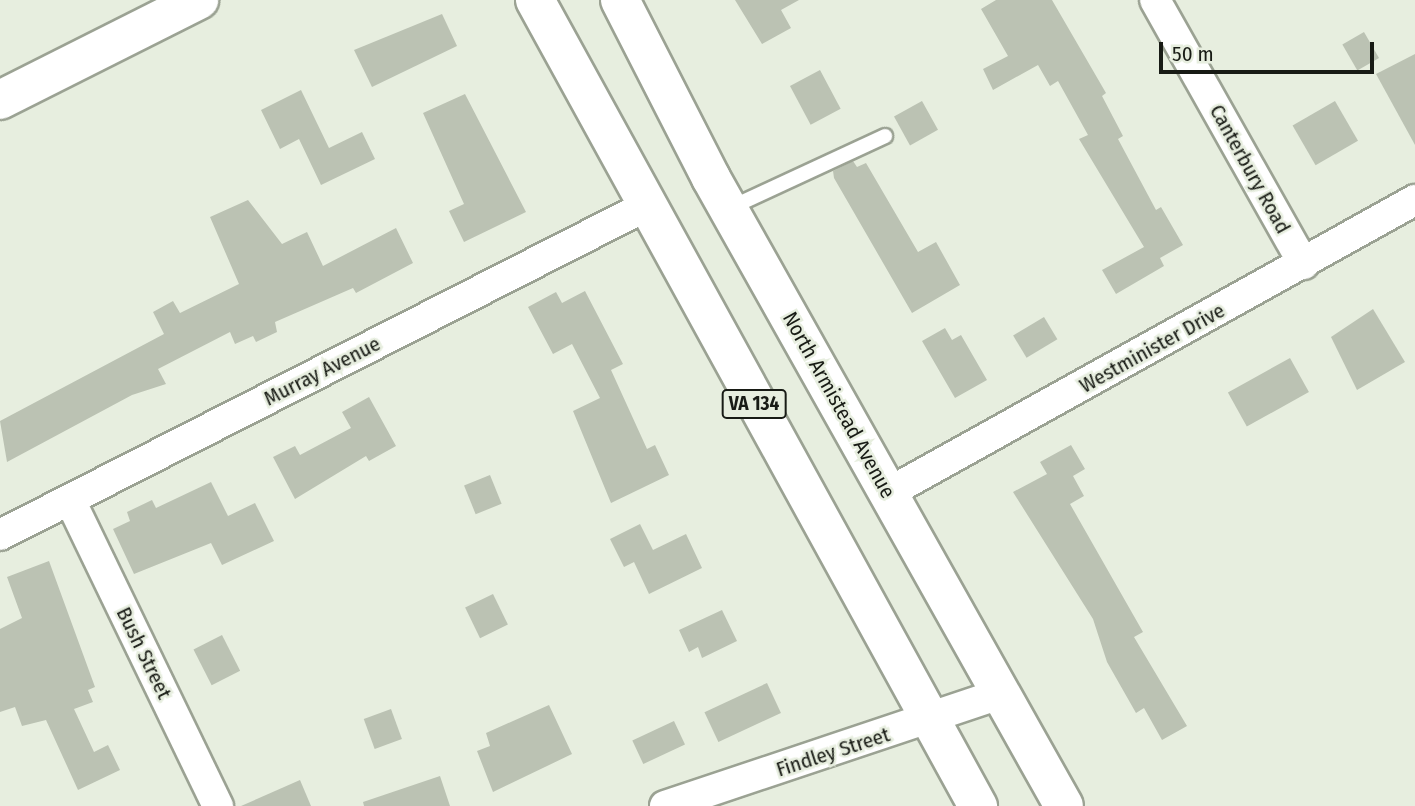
<!DOCTYPE html>
<style>
body{margin:0}
#map{position:relative;width:1415px;height:806px;overflow:hidden;background:#e7eedf;font-family:"Fira Sans Condensed",sans-serif}
div>[style]{position:absolute}
[style*='--x']{left:calc(var(--x)*1px);top:calc(var(--y)*1px);width:calc(var(--w)*1px);rotate:calc(var(--a)*1deg)}
.building>*{inset:0;background:#bbc2b3;transform-origin:0 0}
.roads{filter:drop-shadow(2px 0 #9ba293) drop-shadow(-2px 0 #9ba293) drop-shadow(0 2px #9ba293) drop-shadow(0 -2px #9ba293)}
.lane>*{height:14px;margin:-7px;padding:0 7px;transform-origin:7px;border-radius:7px;background:#fff}
.street>*{height:30px;margin:-15px;padding:0 15px;transform-origin:15px;border-radius:15px;background:#fff}
.secondary>*{height:38px;margin:-19px;padding:0 19px;transform-origin:19px;border-radius:19px;background:#fff}
.primary>*{height:38px;margin:-19px;padding:0 19px;transform-origin:19px;border-radius:19px;background:#fff}
span{translate:-50% -50%;white-space:nowrap;text-align:center;line-height:1.15;-webkit-text-stroke:5px #e7eedf;paint-order:stroke}
.shield-label span{padding:2px 5px;background:#e7eedf;border:2px solid;border-radius:5px;-webkit-text-stroke-width:0}
.shield-label{font-size:19px;color:#181b15;font-weight:700}
.street-label{font-size:21px;color:#181b15}
.scale{position:absolute;left:1159px;top:42px;width:215px;height:32px;box-sizing:border-box;border:4px solid #181b15;border-top:0;padding-left:9px;font-size:21px;line-height:24px;white-space:nowrap;color:#181b15;-webkit-text-stroke:5px #e7eedf;paint-order:stroke}
</style>
<div id="map">
<div class="building">
<div style="clip-path:polygon(735px 0,799px 0,781px 10px,791px 28px,762px 44px)"></div>
<div style="clip-path:polygon(996px 0,1052px 0,1106px 93px,1102px 96px,1123px 136px,1118px 139px,1156px 210px,1161px 207px,1183px 245px,1160px 258px,1164px 266px,1116px 294px,1102px 270px,1144px 247px,1079px 139px,1088px 135px,1058px 81px,1050px 86px,1038px 65px,993px 90px,983px 69px,1008px 56px,981px 9px)"></div>
<div style="clip-path:polygon(442px 14px,457px 46px,372px 87px,354px 50px)"></div>
<div style="left:1364px;top:32px;width:30px;height:25px;rotate:60deg"></div>
<div style="clip-path:polygon(1415px 54px,1415px 145px,1376px 74px)"></div>
<div style="left:820px;top:70px;width:44px;height:34px;rotate:62deg"></div>
<div style="clip-path:polygon(301px 90px,329px 148px,362px 132px,375px 159px,321px 185px,299px 139px,280px 149px,261px 110px)"></div>
<div style="clip-path:polygon(465px 94px,526px 212px,464px 242px,449px 211px,464px 204px,423px 113px)"></div>
<div style="left:922px;top:101px;width:33px;height:32px;rotate:61deg"></div>
<div style="left:1335px;top:101px;width:46px;height:49px;rotate:60deg"></div>
<div style="clip-path:polygon(853px 161px,857px 167px,866px 163px,918px 252px,936px 242px,960px 285px,912px 313px,834px 178px,833px 171px)"></div>
<div style="clip-path:polygon(248px 200px,282px 244px,307px 232px,323px 266px,396px 228px,413px 263px,356px 293px,353px 288px,275px 322px,277px 332px,256px 342px,253px 336px,235px 344px,230px 332px,158px 369px,166px 384px,132px 395px,7px 462px,0 421px,164px 334px,153px 312px,173px 301px,180px 313px,239px 284px,210px 217px)"></div>
<div style="clip-path:polygon(585px 291px,623px 364px,611px 370px,647px 449px,655px 445px,669px 475px,611px 503px,573px 411px,600px 398px,572px 344px,553px 354px,528px 307px,556px 292px,562px 303px)"></div>
<div style="clip-path:polygon(1373px 309px,1405px 362px,1357px 390px,1331px 337px)"></div>
<div style="left:1044px;top:317px;width:26px;height:36px;rotate:59deg"></div>
<div style="clip-path:polygon(945px 328px,952px 340px,961px 335px,987px 380px,955px 398px,922px 341px)"></div>
<div style="left:1290px;top:358px;width:39px;height:71px;rotate:61deg"></div>
<div style="clip-path:polygon(369px 397px,396px 446px,369px 461px,366px 456px,295px 499px,273px 457px,295px 446px,300px 455px,351px 428px,342px 412px)"></div>
<div style="clip-path:polygon(1071px 445px,1085px 469px,1073px 476px,1084px 496px,1070px 504px,1143px 632px,1134px 637px,1187px 726px,1162px 740px,1144px 708px,1136px 713px,1107px 662px,1093px 619px,1013px 492px,1047px 474px,1040px 462px)"></div>
<div style="left:490px;top:475px;width:31px;height:28px;rotate:68deg"></div>
<div style="clip-path:polygon(211px 482px,228px 516px,255px 503px,274px 541px,222px 565px,211px 543px,134px 574px,113px 529px,130px 521px,127px 512px,152px 500px,156px 508px)"></div>
<div style="clip-path:polygon(640px 524px,653px 550px,686px 534px,702px 568px,649px 594px,634px 562px,624px 567px,610px 539px)"></div>
<div style="clip-path:polygon(49px 561px,95px 687px,88px 690px,93px 702px,74px 709px,94px 752px,108px 745px,120px 770px,78px 790px,46px 720px,22px 726px,15px 707px,0 712px,0 629px,22px 618px,7px 577px)"></div>
<div style="left:493px;top:594px;width:34px;height:31px;rotate:64deg"></div>
<div style="clip-path:polygon(722px 610px,737px 641px,702px 658px,698px 647px,689px 652px,679px 630px)"></div>
<div style="left:222px;top:635px;width:40px;height:32px;rotate:63deg"></div>
<div style="left:767px;top:683px;width:33px;height:69px;rotate:65deg"></div>
<div style="clip-path:polygon(549px 705px,572px 754px,493px 792px,477px 751px,490px 746px,486px 733px)"></div>
<div style="left:391px;top:709px;width:32px;height:29px;rotate:70deg"></div>
<div style="left:674px;top:721px;width:26px;height:46px;rotate:65deg"></div>
<div style="clip-path:polygon(440px 776px,450px 806px,364px 806px,363px 802px)"></div>
<div style="clip-path:polygon(300px 780px,311px 806px,241px 806px)"></div>
</div>
<div class="roads">
<div class="lane">
<div style="--x:730;--y:208;--w:171;--a:-24.9"></div>
</div>
<div class="street">
<div style="--x:1155;--y:0;--w:303;--a:60.6"></div>
<div style="--x:888;--y:493;--w:603;--a:-29.07"></div>
<div style="--x:70;--y:500;--w:340;--a:64.2"></div>
<div style="--x:0;--y:535;--w:723;--a:-26.99"></div>
<div style="--x:665;--y:806;--w:353;--a:-18.5"></div>
</div>
<div class="secondary">
<div style="--x:0;--y:100;--w:223;--a:-26.7"></div>
</div>
<div class="primary">
<div style="--x:535;--y:0;--w:920;--a:61.21"></div>
<div style="--x:620;--y:0;--w:200;--a:62.9"></div>
<div style="--x:711;--y:178;--w:720;--a:60.66"></div>
</div>
</div>
<div class="shield-label">
<span style="left:754px;top:404px">VA 134</span>
</div>
<div class="street-label">
<span style="left:1250px;top:169px;rotate:61deg">Canterbury Road</span>
<span style="left:1152px;top:348px;rotate:-29deg">Westminister Drive</span>
<span style="left:322px;top:371px;rotate:-27deg">Murray Avenue</span>
<span style="left:839px;top:405px;rotate:61deg">North Armistead Avenue</span>
<span style="left:144px;top:653px;rotate:64deg">Bush Street</span>
<span style="left:833px;top:752px;rotate:-18deg">Findley Street</span>
</div>
<div class="scale">50 m</div>
</div>
